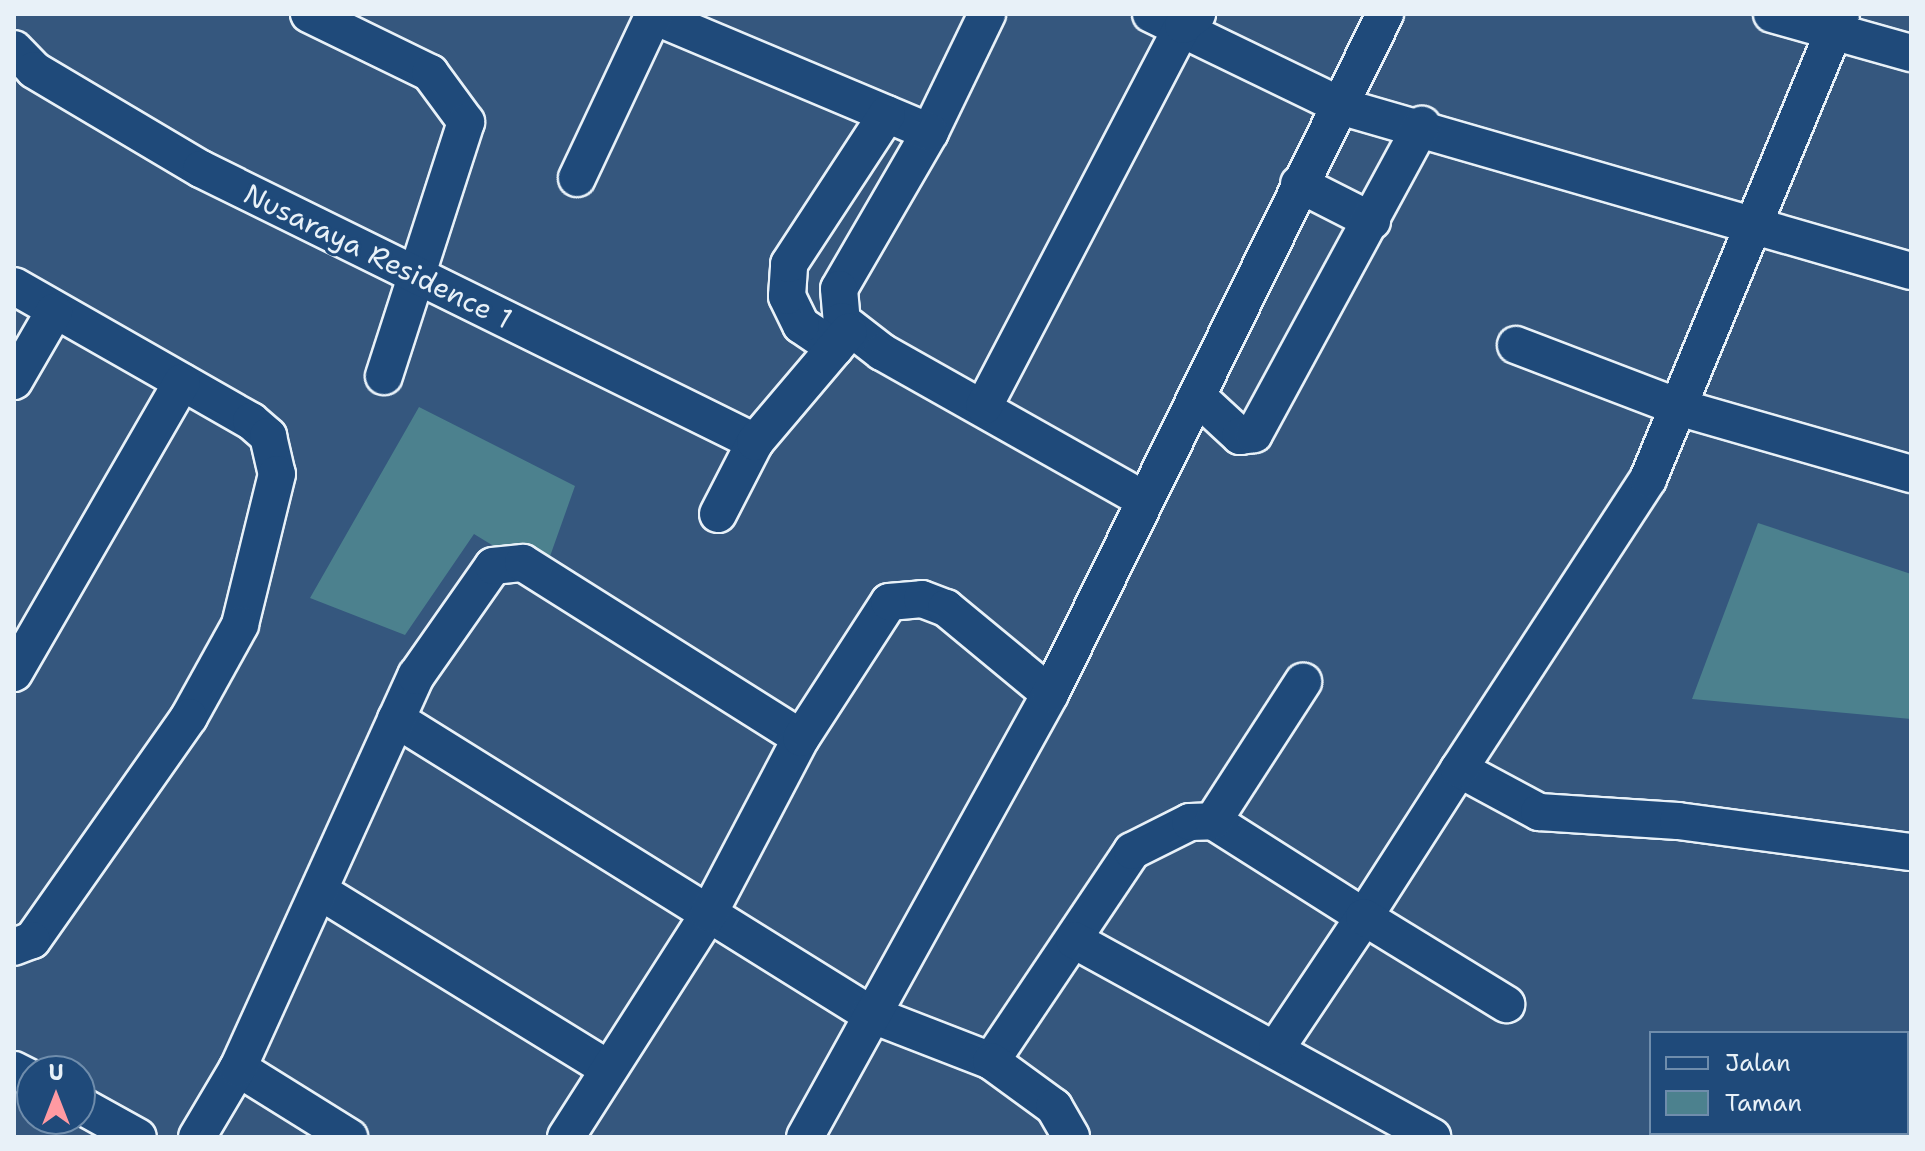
<!DOCTYPE html>
<style>
body{margin:0}
#map{position:relative;width:1925px;height:1151px;overflow:hidden;background:#35577e;font-family:"Shantell Sans",sans-serif}
div>[style]{position:absolute}
[style*='--x']{left:calc(var(--x)*1px);top:calc(var(--y)*1px);width:calc(var(--w)*1px);rotate:calc(var(--a)*1deg)}
.green>*{inset:0;background:#4c818e}
.roads{filter:drop-shadow(2px 0 #e8f1f8) drop-shadow(-2px 0 #e8f1f8) drop-shadow(0 2px #e8f1f8) drop-shadow(0 -2px #e8f1f8)}
.minor>*{height:36px;margin:-18px;padding:0 18px;transform-origin:18px;border-radius:18px;background:#1f4a7a}
span{translate:-50% -50%;white-space:nowrap;text-align:center;line-height:1.15;-webkit-text-stroke:6px #1f4a7a;paint-order:stroke}
.street-label{font-size:28px;color:#e8f1f8}
.frame{position:absolute;inset:0;border:16px solid #e8f1f8;pointer-events:none}
.legend{position:absolute;left:1649px;top:1031px;width:260px;height:104px;box-sizing:border-box;background:#1f4a7a;border:2px solid #6f8dac;margin:0;padding:10px 14px;list-style:none;font-size:24px;color:#e8f1f8}
.legend li{display:flex;align-items:center;gap:16px;height:40px}
.legend b{width:40px;border:2px solid #6f8dac}
.north{position:absolute;left:16px;top:1055px;width:80px;height:80px;box-sizing:border-box;background:#1f4a7a;border:2px solid #6f8dac;border-radius:50%;rotate:0deg;font-size:22px;font-weight:700;line-height:32px;text-align:center;color:#e8f1f8}
.north::after{content:'';display:block;margin:auto;width:28px;height:36px;background:#ff9aa2;clip-path:polygon(50% 0,100% 100%,50% 72%,0 100%)}
</style>
<div id="map">
<div class="green">
<div style="clip-path:polygon(419px 407px,575px 486px,543px 576px,474px 534px,405px 635px,310px 598px)"></div>
<div style="clip-path:polygon(1758px 523px,1911px 574px,1911px 719px,1692px 699px)"></div>
</div>
<div class="roads">
<div class="minor">
<div style="--x:309;--y:14;--w:135;--a:26"></div>
<div style="--x:430;--y:73;--w:61;--a:53.7"></div>
<div style="--x:466;--y:122;--w:267;--a:107.9"></div>
<div style="--x:987;--y:14;--w:131;--a:115.8"></div>
<div style="--x:930;--y:132;--w:181;--a:120.1"></div>
<div style="--x:839;--y:289;--w:32;--a:85"></div>
<div style="--x:842;--y:321;--w:51;--a:37.8"></div>
<div style="--x:882;--y:352;--w:300;--a:29.4"></div>
<div style="--x:1151;--y:14;--w:213;--a:25.8"></div>
<div style="--x:1343;--y:107;--w:591;--a:16.11"></div>
<div style="--x:1772;--y:14;--w:144;--a:15.7"></div>
<div style="--x:656;--y:17;--w:297;--a:22.8"></div>
<div style="--x:14;--y:49;--w:29;--a:46"></div>
<div style="--x:34;--y:70;--w:194;--a:30.7"></div>
<div style="--x:201;--y:169;--w:618;--a:26.23"></div>
<div style="--x:577;--y:178;--w:181;--a:-64.8"></div>
<div style="--x:1299;--y:184;--w:82;--a:26.9"></div>
<div style="--x:14;--y:286;--w:273;--a:29.7"></div>
<div style="--x:251;--y:421;--w:23;--a:41"></div>
<div style="--x:268;--y:436;--w:39;--a:77"></div>
<div style="--x:277;--y:474;--w:155;--a:103.8"></div>
<div style="--x:240;--y:625;--w:105;--a:119"></div>
<div style="--x:189;--y:717;--w:273;--a:125.1"></div>
<div style="--x:32;--y:940;--w:19;--a:159"></div>
<div style="--x:1516;--y:345;--w:177;--a:20.9"></div>
<div style="--x:1681;--y:408;--w:239;--a:16"></div>
<div style="--x:835;--y:348;--w:41;--a:-145.9"></div>
<div style="--x:801;--y:325;--w:32;--a:-116"></div>
<div style="--x:787;--y:296;--w:32;--a:-86"></div>
<div style="--x:789;--y:264;--w:179;--a:-56.8"></div>
<div style="--x:14;--y:381;--w:80;--a:-59.9"></div>
<div style="--x:1199;--y:398;--w:56;--a:42.8"></div>
<div style="--x:1240;--y:436;--w:14;--a:-8"></div>
<div style="--x:1254;--y:434;--w:352;--a:-61.5"></div>
<div style="--x:984;--y:406;--w:430;--a:-62.4"></div>
<div style="--x:1183;--y:25;--w:18;--a:-38"></div>
<div style="--x:718;--y:514;--w:81;--a:-62.8"></div>
<div style="--x:755;--y:442;--w:145;--a:-49.7"></div>
<div style="--x:14;--y:673;--w:336;--a:-60"></div>
<div style="--x:396;--y:719;--w:558;--a:31.9"></div>
<div style="--x:870;--y:1014;--w:130;--a:21.2"></div>
<div style="--x:991;--y:1061;--w:253;--a:-56.1"></div>
<div style="--x:1132;--y:851;--w:65;--a:-26.6"></div>
<div style="--x:1190;--y:822;--w:23;--a:-2"></div>
<div style="--x:1213;--y:821;--w:179;--a:32.4"></div>
<div style="--x:1364;--y:917;--w:176;--a:-57.3"></div>
<div style="--x:1459;--y:769;--w:91;--a:28.3"></div>
<div style="--x:1539;--y:812;--w:139;--a:3.7"></div>
<div style="--x:1678;--y:821;--w:235;--a:7.6"></div>
<div style="--x:1459;--y:769;--w:346;--a:-56.9"></div>
<div style="--x:1648;--y:479;--w:503;--a:-67.46"></div>
<div style="--x:1213;--y:821;--w:166;--a:-57.1"></div>
<div style="--x:321;--y:892;--w:334;--a:31.6"></div>
<div style="--x:1074;--y:940;--w:409;--a:28.8"></div>
<div style="--x:1277;--y:1047;--w:156;--a:-56.2"></div>
<div style="--x:1364;--y:917;--w:167;--a:31.5"></div>
<div style="--x:991;--y:1061;--w:78;--a:36.1"></div>
<div style="--x:1054;--y:1107;--w:34;--a:60"></div>
<div style="--x:238;--y:1068;--w:131;--a:31.9"></div>
<div style="--x:14;--y:1070;--w:20;--a:27"></div>
<div style="--x:1907;--y:1099;--w:4;--a:14"></div>
<div style="--x:80;--y:1105;--w:66;--a:28.9"></div>
<div style="--x:197;--y:1137;--w:80;--a:-59.3"></div>
<div style="--x:238;--y:1068;--w:431;--a:-65.6"></div>
<div style="--x:416;--y:676;--w:134;--a:-55"></div>
<div style="--x:493;--y:566;--w:30;--a:-6"></div>
<div style="--x:523;--y:563;--w:328;--a:32.2"></div>
<div style="--x:566;--y:1137;--w:266;--a:-57.4"></div>
<div style="--x:709;--y:913;--w:198;--a:-62.3"></div>
<div style="--x:801;--y:738;--w:162;--a:-57.1"></div>
<div style="--x:889;--y:602;--w:33;--a:-5"></div>
<div style="--x:922;--y:599;--w:26;--a:21"></div>
<div style="--x:946;--y:608;--w:135;--a:39.6"></div>
<div style="--x:805;--y:1137;--w:506;--a:-61.06"></div>
<div style="--x:1050;--y:694;--w:758;--a:-63.77"></div>
</div>
</div>
<div class="street-label">
<span style="left:378px;top:256px;rotate:26deg">Nusaraya Residence 1</span>
</div>
<div class="frame"></div>
<ul class="legend">
<li><b style="height:10px;background:#1f4a7a"></b>Jalan</li>
<li><b style="height:22px;background:#4c818e"></b>Taman</li>
</ul>
<div class="north">U</div>
</div>
